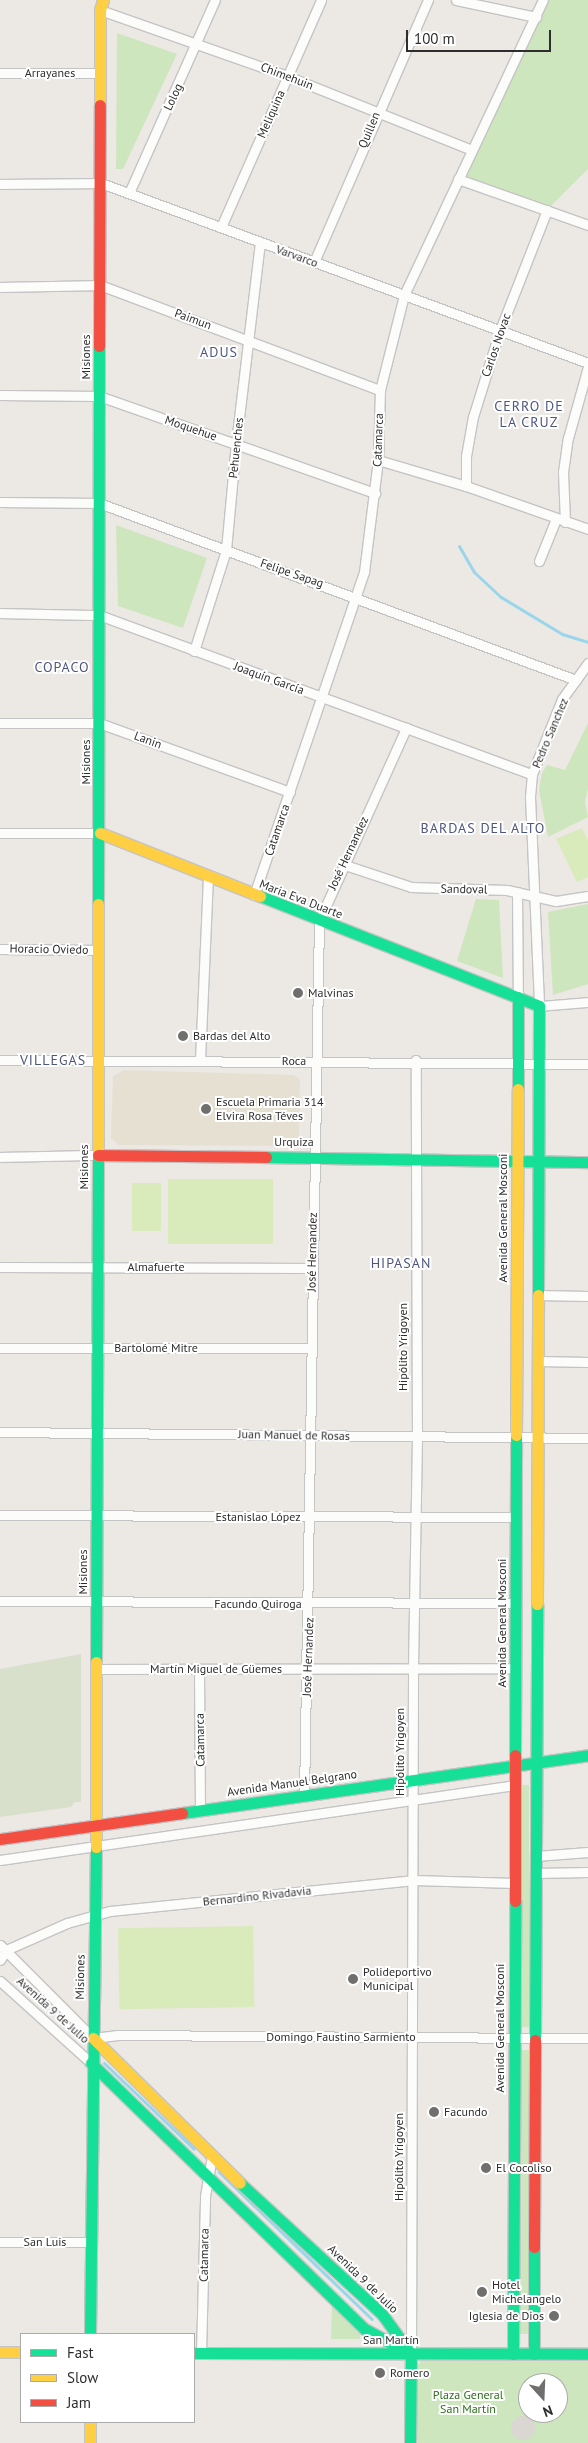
<!DOCTYPE html>
<meta charset="utf-8">
<style>
body{margin:0}
#map{position:relative;width:588px;height:2443px;overflow:hidden;background:#ece8e4;font-family:"PT Sans",sans-serif}
div>[style]{position:absolute}
[style*='--x']{left:calc(var(--x)*1px);top:calc(var(--y)*1px);width:calc(var(--w)*1px);rotate:calc(var(--a)*1deg)}
.education>*{inset:0;background:#e6e0d3}
.green>*{inset:0;background:#cee6be;transform-origin:0 0}
.cemetery>*{inset:0;background:#d8e0cc}
.pitch>*{inset:0;background:#d9eabb;transform-origin:0 0}
.plaza>*{inset:0;background:#dad6d2}
.round{border-radius:50%}
.stream>*{height:3px;margin:-1.5px;padding:0 1.5px;transform-origin:1.5px;border-radius:1.5px;background:#99d6ec}
.roads{filter:drop-shadow(1px 0 #c5c4c5) drop-shadow(-1px 0 #c5c4c5) drop-shadow(0 1px #c5c4c5) drop-shadow(0 -1px #c5c4c5)}
.street>*{height:9px;margin:-4.5px;padding:0 4.5px;transform-origin:4.5px;border-radius:4.5px;background:#fcfcfb}
.fast>*{height:11px;margin:-5.5px;padding:0 5.5px;transform-origin:5.5px;border-radius:5.5px;background:#16e098}
.slow>*{height:11px;margin:-5.5px;padding:0 5.5px;transform-origin:5.5px;border-radius:5.5px;background:#ffcf43}
.jam>*{height:11px;margin:-5.5px;padding:0 5.5px;transform-origin:5.5px;border-radius:5.5px;background:#f24e42}
.dots>*{width:14px;height:14px;translate:-50% -50%;box-sizing:border-box;border:2px solid #fff;border-radius:50%}
span{translate:-50% -50%;white-space:nowrap;text-align:center;line-height:1.15;-webkit-text-stroke:4px #fff;paint-order:stroke}
.street-label{font-size:12px;color:#2e2e2e}
.poi-label{font-size:12px;color:#2e2e2e}
.left{translate:0 -50%;text-align:left}
.right{translate:-100% -50%;text-align:right}
.park-label{font-size:12px;color:#2c6e1b}
.neighbourhood-label{font-size:14px;color:#4d5680;letter-spacing:1px}
.legend{position:absolute;left:20px;top:2333px;width:175px;height:90px;box-sizing:border-box;background:#fff;border:1px solid #ababab;margin:0;padding:6px 9px;list-style:none;font-size:15px;color:#2e2e2e}
.legend li{display:flex;align-items:center;gap:10px;height:25px}
.legend b{width:25px;border:1px solid #ababab}
.north{position:absolute;left:518px;top:2373px;width:50px;height:50px;box-sizing:border-box;background:#fff;border:1px solid #ababab;border-radius:50%;rotate:160deg;font-size:14px;font-weight:700;line-height:20px;text-align:center;color:#2e2e2e}
.north::after{content:'';display:block;margin:auto;width:18px;height:22px;background:#706f6e;clip-path:polygon(50% 0,100% 100%,50% 72%,0 100%)}
.scale{position:absolute;left:406px;top:30px;width:145px;height:22px;box-sizing:border-box;border:2px solid #2e2e2e;border-top:0;padding-left:6px;font-size:15px;line-height:18px;white-space:nowrap;color:#2e2e2e;-webkit-text-stroke:4px #fff;paint-order:stroke}
</style>
<div id="map">
<div class="education">
<div style="clip-path:polygon(124px 1070px,294px 1075px,300px 1079px,299px 1141px,292px 1146px,118px 1145px,111px 1138px,113px 1076px)"></div>
</div>
<div class="green">
<div style="clip-path:polygon(548px 0,588px 0,588px 169px,550px 207px,462px 178px)"></div>
<div style="clip-path:polygon(117px 33px,177px 54px,123px 169px,116px 169px)"></div>
<div style="clip-path:polygon(116px 525px,207px 558px,183px 628px,118px 606px)"></div>
<div style="clip-path:polygon(588px 723px,588px 789px,585px 802px,588px 817px,548px 837px,539px 790px,542px 773px,547px 765px,565px 770px)"></div>
<div style="clip-path:polygon(476px 899px,499px 900px,503px 978px,457px 961px)"></div>
<div style="clip-path:polygon(588px 904px,588px 984px,553px 995px,548px 912px)"></div>
<div style="left:529px;top:1785px;width:242px;height:12px;rotate:90deg"></div>
<div style="clip-path:polygon(516px 2050px,530px 2050px,530px 2334px,518px 2334px)"></div>
<div style="clip-path:polygon(332px 2305px,360px 2333px,360px 2339px,331px 2339px)"></div>
<div style="clip-path:polygon(evenodd,421px 2360px,588px 2360px,588px 2443px,416px 2443px,417px 2367px,421px 2360px,528px 2383px,558px 2383px,558px 2413px,528px 2413px,528px 2383px)"></div>
</div>
<div class="cemetery">
<div style="clip-path:polygon(81px 1654px,81px 1802px,75px 1802px,71px 1807px,0 1817px,0 1669px)"></div>
</div>
<div class="pitch">
<div style="clip-path:polygon(582px 828px,588px 840px,588px 877px,577px 882px,556px 839px)"></div>
<div style="left:168px;top:1179px;width:105px;height:65px"></div>
<div style="left:132px;top:1183px;width:29px;height:48px"></div>
<div style="left:253px;top:1926px;width:81px;height:135px;rotate:89deg"></div>
</div>
<div class="plaza">
<div class="round" style="left:511px;top:2416px;width:24px;height:24px"></div>
</div>
<div class="stream">
<div style="--x:459;--y:546;--w:30;--a:60"></div>
<div style="--x:474;--y:572;--w:37;--a:43"></div>
<div style="--x:501;--y:597;--w:71;--a:31.2"></div>
<div style="--x:562;--y:634;--w:27;--a:17"></div>
<div style="--x:104;--y:2063;--w:124;--a:43.7"></div>
<div style="--x:219;--y:2172;--w:212;--a:43.9"></div>
</div>
<div class="roads">
<div class="street">
<div style="--x:456;--y:0;--w:82;--a:12"></div>
<div style="--x:100;--y:10;--w:198;--a:19.4"></div>
<div style="--x:287;--y:76;--w:199;--a:21.8"></div>
<div style="--x:0;--y:73;--w:101;--a:0"></div>
<div style="--x:458;--y:179;--w:138;--a:19.5"></div>
<div style="--x:0;--y:184;--w:101;--a:-0.6"></div>
<div style="--x:101;--y:183;--w:519;--a:20.28"></div>
<div style="--x:129;--y:193;--w:211;--a:-66"></div>
<div style="--x:221;--y:227;--w:248;--a:-66.2"></div>
<div style="--x:314;--y:262;--w:286;--a:-66.5"></div>
<div style="--x:0;--y:287;--w:100;--a:-1.1"></div>
<div style="--x:100;--y:285;--w:299;--a:20.6"></div>
<div style="--x:0;--y:395;--w:99;--a:0.6"></div>
<div style="--x:99;--y:396;--w:293;--a:19.4"></div>
<div style="--x:378;--y:460;--w:92;--a:16.5"></div>
<div style="--x:466;--y:486;--w:129;--a:19.4"></div>
<div style="--x:466;--y:486;--w:30;--a:-90"></div>
<div style="--x:466;--y:456;--w:40;--a:-80"></div>
<div style="--x:473;--y:417;--w:91;--a:-72.8"></div>
<div style="--x:500;--y:330;--w:129;--a:-68.6"></div>
<div style="--x:0;--y:502;--w:99;--a:0.6"></div>
<div style="--x:99;--y:503;--w:509;--a:20.36"></div>
<div style="--x:565;--y:522;--w:50;--a:-92.3"></div>
<div style="--x:563;--y:472;--w:34;--a:-82"></div>
<div style="--x:568;--y:438;--w:74;--a:-74.3"></div>
<div style="--x:539;--y:561;--w:45;--a:-68"></div>
<div style="--x:0;--y:613;--w:99;--a:1.2"></div>
<div style="--x:99;--y:615;--w:461;--a:20.2"></div>
<div style="--x:194;--y:651;--w:106;--a:-72.4"></div>
<div style="--x:226;--y:550;--w:107;--a:-84.7"></div>
<div style="--x:236;--y:443;--w:202;--a:-83.2"></div>
<div style="--x:588;--y:663;--w:44;--a:125.8"></div>
<div style="--x:562;--y:699;--w:81;--a:111.8"></div>
<div style="--x:532;--y:774;--w:23;--a:95"></div>
<div style="--x:530;--y:797;--w:209;--a:87.5"></div>
<div style="--x:539;--y:1006;--w:49;--a:-4.7"></div>
<div style="--x:0;--y:723;--w:99;--a:0"></div>
<div style="--x:99;--y:723;--w:203;--a:19.9"></div>
<div style="--x:0;--y:833;--w:100;--a:0"></div>
<div style="--x:342;--y:864;--w:73;--a:18.4"></div>
<div style="--x:411;--y:887;--w:96;--a:1.8"></div>
<div style="--x:507;--y:890;--w:50;--a:12.7"></div>
<div style="--x:556;--y:901;--w:32;--a:-9"></div>
<div style="--x:517;--y:892;--w:105;--a:89.5"></div>
<div style="--x:254;--y:895;--w:341;--a:-71.2"></div>
<div style="--x:364;--y:572;--w:113;--a:-82.9"></div>
<div style="--x:378;--y:460;--w:70;--a:-88.4"></div>
<div style="--x:380;--y:390;--w:98;--a:-75.8"></div>
<div style="--x:404;--y:295;--w:326;--a:-64.8"></div>
<div style="--x:0;--y:949;--w:99;--a:0.6"></div>
<div style="--x:0;--y:1060;--w:588;--a:0.39"></div>
<div style="--x:200;--y:1060;--w:183;--a:-87.5"></div>
<div style="--x:0;--y:1157;--w:98;--a:-1.2"></div>
<div style="--x:0;--y:1267;--w:312;--a:0.2"></div>
<div style="--x:538;--y:1295;--w:50;--a:1.1"></div>
<div style="--x:0;--y:1348;--w:312;--a:0"></div>
<div style="--x:538;--y:1361;--w:50;--a:1.1"></div>
<div style="--x:0;--y:1432;--w:588;--a:0.58"></div>
<div style="--x:0;--y:1515;--w:516;--a:0.22"></div>
<div style="--x:0;--y:1601;--w:515;--a:0.22"></div>
<div style="--x:96;--y:1669;--w:419;--a:-0.1"></div>
<div style="--x:199;--y:1669;--w:141;--a:89.6"></div>
<div style="--x:304;--y:1796;--w:875;--a:-89.02"></div>
<div style="--x:319;--y:921;--w:212;--a:-65.7"></div>
<div style="--x:536;--y:1856;--w:52;--a:-4.4"></div>
<div style="--x:0;--y:1860;--w:520;--a:-8.29"></div>
<div style="--x:536;--y:1873;--w:52;--a:-1.1"></div>
<div style="--x:0;--y:1945;--w:132;--a:45"></div>
<div style="--x:93;--y:2038;--w:25;--a:-7"></div>
<div style="--x:118;--y:2035;--w:470;--a:0.4"></div>
<div style="--x:0;--y:1960;--w:12;--a:-59"></div>
<div style="--x:6;--y:1950;--w:67;--a:-23.9"></div>
<div style="--x:67;--y:1923;--w:45;--a:-15.6"></div>
<div style="--x:110;--y:1911;--w:306;--a:-5.8"></div>
<div style="--x:414;--y:1880;--w:100;--a:1.7"></div>
<div style="--x:0;--y:1981;--w:122;--a:42"></div>
<div style="--x:0;--y:2242;--w:90;--a:0"></div>
<div style="--x:201;--y:2353;--w:157;--a:-88.5"></div>
<div style="--x:205;--y:2196;--w:40;--a:-80"></div>
<div style="--x:411;--y:2354;--w:687;--a:-89.83"></div>
<div style="--x:413;--y:1667;--w:230;--a:-89"></div>
<div style="--x:417;--y:1437;--w:377;--a:-90.2"></div>
</div>
<div class="fast">
<div style="--x:260;--y:896;--w:300;--a:21.5"></div>
<div style="--x:539;--y:1006;--w:289;--a:90.2"></div>
<div style="--x:98;--y:904;--w:558;--a:-89.9"></div>
<div style="--x:518;--y:1089;--w:92;--a:-90"></div>
<div style="--x:266;--y:1157;--w:322;--a:0.9"></div>
<div style="--x:96;--y:1662;--w:507;--a:-89.77"></div>
<div style="--x:515;--y:1755;--w:320;--a:-89.8"></div>
<div style="--x:182;--y:1813;--w:410;--a:-8.1"></div>
<div style="--x:535;--y:2040;--w:436;--a:-89.7"></div>
<div style="--x:91;--y:2063;--w:382;--a:44.2"></div>
<div style="--x:365;--y:2329;--w:50;--a:28.6"></div>
<div style="--x:240;--y:2183;--w:193;--a:42.7"></div>
<div style="--x:382;--y:2314;--w:49;--a:54.1"></div>
<div style="--x:90;--y:2334;--w:487;--a:-89.3"></div>
<div style="--x:194;--y:2353;--w:394;--a:0.1"></div>
<div style="--x:513;--y:2354;--w:453;--a:-89.7"></div>
<div style="--x:534;--y:2354;--w:107;--a:-90"></div>
<div style="--x:410;--y:2443;--w:89;--a:-89.4"></div>
</div>
<div class="slow">
<div style="--x:100;--y:105;--w:95;--a:-90"></div>
<div style="--x:100;--y:10;--w:10;--a:-73"></div>
<div style="--x:100;--y:833;--w:172;--a:21.5"></div>
<div style="--x:98;--y:1155;--w:251;--a:-90"></div>
<div style="--x:516;--y:1435;--w:346;--a:-89.7"></div>
<div style="--x:537;--y:1604;--w:309;--a:-89.8"></div>
<div style="--x:96;--y:1847;--w:185;--a:-90"></div>
<div style="--x:93;--y:2038;--w:206;--a:44.6"></div>
<div style="--x:0;--y:2352;--w:21;--a:0"></div>
<div style="--x:90;--y:2422;--w:21;--a:90"></div>
</div>
<div class="jam">
<div style="--x:99;--y:346;--w:241;--a:-89.8"></div>
<div style="--x:98;--y:1155;--w:168;--a:0.7"></div>
<div style="--x:0;--y:1839;--w:184;--a:-8.1"></div>
<div style="--x:515;--y:1901;--w:146;--a:-90"></div>
<div style="--x:534;--y:2247;--w:207;--a:-89.7"></div>
</div>
</div>
<div class="dots">
<div style="left:298px;top:993px;background:#706f6e"></div>
<div style="left:183px;top:1036px;background:#706f6e"></div>
<div style="left:206px;top:1109px;background:#706f6e"></div>
<div style="left:353px;top:1979px;background:#706f6e"></div>
<div style="left:434px;top:2112px;background:#706f6e"></div>
<div style="left:486px;top:2168px;background:#706f6e"></div>
<div style="left:482px;top:2292px;background:#706f6e"></div>
<div style="left:554px;top:2316px;background:#706f6e"></div>
<div style="left:380px;top:2373px;background:#706f6e"></div>
</div>
<div class="street-label">
<span style="left:50px;top:73px">Arrayanes</span>
<span style="left:287px;top:76px;rotate:21deg">Chimehuin</span>
<span style="left:173px;top:97px;rotate:-65deg">Lolog</span>
<span style="left:271px;top:114px;rotate:-66deg">Meliquina</span>
<span style="left:369px;top:130px;rotate:-67deg">Quillen</span>
<span style="left:297px;top:256px;rotate:20deg">Varvarco</span>
<span style="left:193px;top:319px;rotate:20deg">Paimun</span>
<span style="left:496px;top:345px;rotate:-71deg">Carlos Novac</span>
<span style="left:86px;top:357px;rotate:-90deg">Misiones</span>
<span style="left:191px;top:428px;rotate:19deg">Moquehue</span>
<span style="left:378px;top:440px;rotate:-88deg">Catamarca</span>
<span style="left:236px;top:448px;rotate:-84deg">Pehuenches</span>
<span style="left:292px;top:573px;rotate:19deg">Felipe Sapag</span>
<span style="left:269px;top:678px;rotate:20deg">Joaquín García</span>
<span style="left:550px;top:733px;rotate:-67deg">Pedro Sanchez</span>
<span style="left:148px;top:740px;rotate:20deg">Lanin</span>
<span style="left:86px;top:762px;rotate:-90deg">Misiones</span>
<span style="left:277px;top:830px;rotate:-71deg">Catamarca</span>
<span style="left:348px;top:853px;rotate:-65deg">José Hernandez</span>
<span style="left:464px;top:889px;rotate:1deg">Sandoval</span>
<span style="left:301px;top:899px;rotate:21deg">Maria Eva Duarte</span>
<span style="left:49px;top:949px;rotate:1deg">Horacio Oviedo</span>
<span style="left:294px;top:1061px">Roca</span>
<span style="left:294px;top:1142px">Urquiza</span>
<span style="left:84px;top:1167px;rotate:-90deg">Misiones</span>
<span style="left:503px;top:1218px;rotate:-90deg">Avenida General Mosconi</span>
<span style="left:312px;top:1252px;rotate:-89deg">José Hernandez</span>
<span style="left:156px;top:1267px">Almafuerte</span>
<span style="left:403px;top:1347px;rotate:-90deg">Hipólito Yrigoyen</span>
<span style="left:156px;top:1348px">Bartolomé Mitre</span>
<span style="left:294px;top:1435px;rotate:1deg">Juan Manuel de Rosas</span>
<span style="left:258px;top:1517px">Estanislao López</span>
<span style="left:83px;top:1572px;rotate:-90deg">Misiones</span>
<span style="left:258px;top:1604px">Facundo Quiroga</span>
<span style="left:502px;top:1623px;rotate:-90deg">Avenida General Mosconi</span>
<span style="left:308px;top:1657px;rotate:-88deg">José Hernandez</span>
<span style="left:216px;top:1669px">Martín Miguel de Güemes</span>
<span style="left:200px;top:1740px;rotate:-91deg">Catamarca</span>
<span style="left:400px;top:1752px;rotate:-90deg">Hipólito Yrigoyen</span>
<span style="left:292px;top:1783px;rotate:-8deg">Avenida Manuel Belgrano</span>
<span style="left:257px;top:1896px;rotate:-6deg">Bernardino Rivadavia</span>
<span style="left:80px;top:1977px;rotate:-89deg">Misiones</span>
<span style="left:53px;top:2010px;rotate:42deg">Avenida 9 de Julio</span>
<span style="left:500px;top:2028px;rotate:-90deg">Avenida General Mosconi</span>
<span style="left:341px;top:2037px">Domingo Faustino Sarmiento</span>
<span style="left:399px;top:2157px;rotate:-90deg">Hipólito Yrigoyen</span>
<span style="left:45px;top:2242px">San Luis</span>
<span style="left:204px;top:2255px;rotate:-89deg">Catamarca</span>
<span style="left:363px;top:2279px;rotate:44deg">Avenida 9 de Julio</span>
<span style="left:391px;top:2340px">San Martín</span>
</div>
<div class="poi-label">
<span class="left" style="left:308px;top:993px">Malvinas</span>
<span class="left" style="left:193px;top:1036px">Bardas del Alto</span>
<span class="left" style="left:216px;top:1109px">Escuela Primaria 314<br>Elvira Rosa Téves</span>
<span class="left" style="left:363px;top:1979px">Polideportivo<br>Municipal</span>
<span class="left" style="left:444px;top:2112px">Facundo</span>
<span class="left" style="left:496px;top:2168px">El Cocoliso</span>
<span class="left" style="left:492px;top:2292px">Hotel<br>Michelangelo</span>
<span class="right" style="left:544px;top:2316px">Iglesia de Dios</span>
<span class="left" style="left:390px;top:2373px">Romero</span>
</div>
<div class="park-label">
<span style="left:468px;top:2402px">Plaza General<br>San Martín</span>
</div>
<div class="neighbourhood-label">
<span style="left:219px;top:352px">ADUS</span>
<span style="left:529px;top:414px">CERRO DE<br>LA CRUZ</span>
<span style="left:62px;top:667px">COPACO</span>
<span style="left:483px;top:828px">BARDAS DEL ALTO</span>
<span style="left:53px;top:1060px">VILLEGAS</span>
<span style="left:401px;top:1263px">HIPASAN</span>
</div>
<ul class="legend">
<li><b style="height:6px;background:#16e098"></b>Fast</li>
<li><b style="height:6px;background:#ffcf43"></b>Slow</li>
<li><b style="height:6px;background:#f24e42"></b>Jam</li>
</ul>
<div class="north">N</div>
<div class="scale">100 m</div>
</div>
